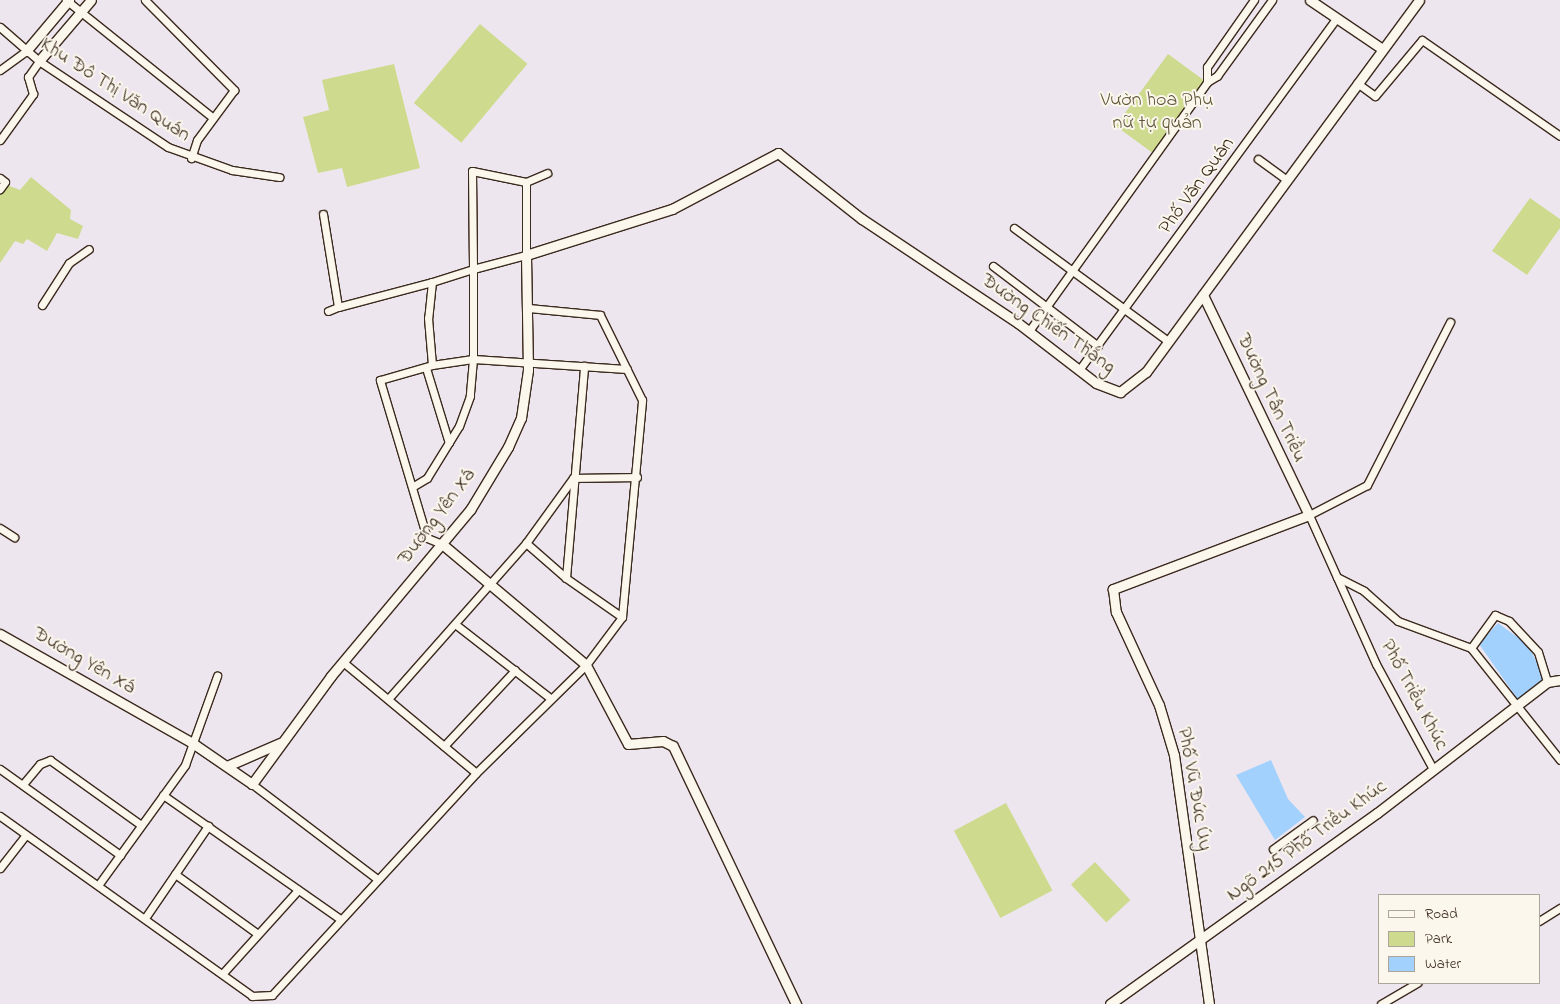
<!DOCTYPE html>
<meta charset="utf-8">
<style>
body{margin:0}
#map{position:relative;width:1560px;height:1004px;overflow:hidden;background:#eee6ee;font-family:"Indie Flower",sans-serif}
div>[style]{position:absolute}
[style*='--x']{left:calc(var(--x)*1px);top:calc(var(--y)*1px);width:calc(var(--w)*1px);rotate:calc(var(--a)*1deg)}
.green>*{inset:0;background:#cedb8f;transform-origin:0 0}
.water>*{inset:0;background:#a3d1fe}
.roads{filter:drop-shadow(1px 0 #3b2a1e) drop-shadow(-1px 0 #3b2a1e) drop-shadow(0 1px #3b2a1e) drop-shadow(0 -1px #3b2a1e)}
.minor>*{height:7px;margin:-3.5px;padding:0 3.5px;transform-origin:3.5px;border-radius:3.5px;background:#fbf7ec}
.tertiary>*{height:9px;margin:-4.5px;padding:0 4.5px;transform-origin:4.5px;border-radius:4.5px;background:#fbf7ec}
span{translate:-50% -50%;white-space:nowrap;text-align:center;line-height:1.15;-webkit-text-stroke:4px #fbf7ec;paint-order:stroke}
.street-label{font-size:20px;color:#3b2a1e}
.park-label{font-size:20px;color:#60563a}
.legend{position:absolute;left:1378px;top:894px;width:162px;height:90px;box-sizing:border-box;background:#fbf7ec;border:1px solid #aea59a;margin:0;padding:6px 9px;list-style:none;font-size:15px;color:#3b2a1e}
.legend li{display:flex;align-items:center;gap:10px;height:25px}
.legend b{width:25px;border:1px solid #aea59a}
</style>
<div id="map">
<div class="green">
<div style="left:480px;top:24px;width:62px;height:103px;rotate:40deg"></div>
<div style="left:1168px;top:54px;width:47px;height:89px;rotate:36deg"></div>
<div style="clip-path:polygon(394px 64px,420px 168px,347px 187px,342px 168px,318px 173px,303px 117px,329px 110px,322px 80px)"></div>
<div style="clip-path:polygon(31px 177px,71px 210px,70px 219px,83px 226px,78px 239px,57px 233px,47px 251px,27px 239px,23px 244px,15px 241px,0 263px,0 193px,7px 185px,20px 190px)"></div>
<div style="clip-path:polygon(1530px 198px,1560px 219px,1560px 228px,1527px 275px,1492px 251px)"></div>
<div style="left:1006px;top:803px;width:99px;height:59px;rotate:62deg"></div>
<div style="left:1095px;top:862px;width:52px;height:33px;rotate:47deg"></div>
</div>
<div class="water">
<div style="clip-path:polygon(1498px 623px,1528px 645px,1547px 682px,1519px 701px,1479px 644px)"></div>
<div style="clip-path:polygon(1271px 760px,1288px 799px,1305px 817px,1275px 840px,1236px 775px)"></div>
</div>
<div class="roads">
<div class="minor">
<div style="--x:66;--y:0;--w:187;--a:38.7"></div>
<div style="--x:145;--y:0;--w:127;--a:45.3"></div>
<div style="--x:234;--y:90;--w:62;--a:126.5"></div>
<div style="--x:197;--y:140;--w:19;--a:108"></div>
<div style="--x:0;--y:27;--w:52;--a:41.1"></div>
<div style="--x:39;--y:61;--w:155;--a:33.7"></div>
<div style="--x:168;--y:147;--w:68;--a:19.8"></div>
<div style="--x:232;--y:170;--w:48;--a:8.5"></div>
<div style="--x:0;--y:70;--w:32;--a:-36"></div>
<div style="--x:1207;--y:82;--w:15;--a:-90"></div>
<div style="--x:1207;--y:67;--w:82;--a:-55"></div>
<div style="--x:1357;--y:83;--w:22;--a:36"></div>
<div style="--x:1375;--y:96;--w:73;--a:-50"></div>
<div style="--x:1422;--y:40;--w:168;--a:34.8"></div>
<div style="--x:0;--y:140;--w:57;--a:-54.3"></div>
<div style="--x:33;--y:94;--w:18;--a:-106"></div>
<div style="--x:28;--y:77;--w:19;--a:-55"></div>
<div style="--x:1258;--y:159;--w:34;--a:36"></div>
<div style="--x:0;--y:178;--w:6;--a:39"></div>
<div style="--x:5;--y:182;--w:9;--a:126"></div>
<div style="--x:526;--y:182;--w:23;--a:-23"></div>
<div style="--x:323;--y:214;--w:94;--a:80.8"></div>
<div style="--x:1014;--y:228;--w:192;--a:36.3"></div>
<div style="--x:993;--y:266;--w:132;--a:37.3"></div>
<div style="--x:432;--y:282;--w:36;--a:96"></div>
<div style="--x:428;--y:318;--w:47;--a:85.1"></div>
<div style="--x:42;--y:305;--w:50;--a:-57.3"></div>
<div style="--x:69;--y:263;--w:24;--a:-35"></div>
<div style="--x:328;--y:311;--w:11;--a:-22"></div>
<div style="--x:338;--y:307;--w:97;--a:-14.9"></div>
<div style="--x:432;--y:282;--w:43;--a:-17.6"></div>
<div style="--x:473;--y:269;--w:55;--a:-14.8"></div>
<div style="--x:526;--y:255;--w:73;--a:-90"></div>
<div style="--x:526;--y:182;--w:55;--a:-168.5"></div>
<div style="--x:472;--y:171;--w:98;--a:89.4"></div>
<div style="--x:473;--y:269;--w:90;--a:90"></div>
<div style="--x:473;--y:359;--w:37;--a:95"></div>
<div style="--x:470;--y:396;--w:32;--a:110"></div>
<div style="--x:459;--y:426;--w:61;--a:121.6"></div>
<div style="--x:427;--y:478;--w:17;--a:149"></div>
<div style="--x:1029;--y:331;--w:306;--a:-54.4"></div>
<div style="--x:1207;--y:82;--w:12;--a:-31"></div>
<div style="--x:1217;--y:76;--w:94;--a:-54.1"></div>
<div style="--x:426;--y:368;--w:78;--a:73"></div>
<div style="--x:1079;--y:370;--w:436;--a:-53.8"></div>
<div style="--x:573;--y:478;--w:64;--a:-0.9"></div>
<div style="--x:0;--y:528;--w:17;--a:33"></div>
<div style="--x:526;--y:543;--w:53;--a:41.2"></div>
<div style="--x:566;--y:578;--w:68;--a:34.9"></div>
<div style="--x:442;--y:544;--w:16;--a:-158"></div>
<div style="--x:427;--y:538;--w:165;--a:-106.6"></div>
<div style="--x:380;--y:380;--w:54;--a:-16.1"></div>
<div style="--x:432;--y:365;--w:41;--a:-8.3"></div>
<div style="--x:473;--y:359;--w:154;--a:3.7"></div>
<div style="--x:1337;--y:577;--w:30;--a:27"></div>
<div style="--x:1364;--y:591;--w:45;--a:41.4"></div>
<div style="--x:1398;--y:621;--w:78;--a:20.3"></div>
<div style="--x:1471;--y:648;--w:143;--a:51.5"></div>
<div style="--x:566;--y:578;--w:213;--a:-85.1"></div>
<div style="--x:455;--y:624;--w:120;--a:37.9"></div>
<div style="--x:1471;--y:648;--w:41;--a:-54"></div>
<div style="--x:1495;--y:615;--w:15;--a:23"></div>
<div style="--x:1509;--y:621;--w:42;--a:46.9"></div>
<div style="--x:1538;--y:652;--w:31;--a:73"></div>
<div style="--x:343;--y:662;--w:173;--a:39.8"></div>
<div style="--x:388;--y:699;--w:208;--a:-48.5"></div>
<div style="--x:526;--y:543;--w:80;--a:-54.1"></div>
<div style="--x:444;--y:746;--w:104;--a:-46.9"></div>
<div style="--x:0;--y:769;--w:148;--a:35.6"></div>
<div style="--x:1433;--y:769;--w:119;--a:-118.5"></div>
<div style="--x:1376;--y:664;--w:163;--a:-114.2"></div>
<div style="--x:1309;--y:515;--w:65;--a:-27.3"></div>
<div style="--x:1367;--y:485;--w:183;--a:-63"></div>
<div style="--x:24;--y:783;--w:25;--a:-50"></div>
<div style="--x:40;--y:764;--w:11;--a:-22"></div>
<div style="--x:50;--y:760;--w:112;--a:35.5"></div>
<div style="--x:252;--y:784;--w:156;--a:37.2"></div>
<div style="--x:163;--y:795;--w:216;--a:35"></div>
<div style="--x:0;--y:816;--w:310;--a:35.5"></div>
<div style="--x:252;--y:996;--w:20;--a:-3"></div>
<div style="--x:272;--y:995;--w:301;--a:-47.4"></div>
<div style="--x:476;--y:773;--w:154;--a:-44.5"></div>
<div style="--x:586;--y:665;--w:60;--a:-53.1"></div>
<div style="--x:622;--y:617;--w:218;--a:-84.7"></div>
<div style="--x:642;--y:400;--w:95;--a:-116.3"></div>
<div style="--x:600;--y:315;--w:71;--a:-174.4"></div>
<div style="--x:1273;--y:849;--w:49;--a:-35.9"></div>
<div style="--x:0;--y:868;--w:41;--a:-52"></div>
<div style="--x:175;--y:874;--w:102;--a:35.9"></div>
<div style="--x:99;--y:884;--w:147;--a:-54.1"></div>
<div style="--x:185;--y:765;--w:95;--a:-70.2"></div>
<div style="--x:145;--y:918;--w:112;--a:-55.6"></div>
<div style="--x:1539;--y:921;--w:25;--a:-32"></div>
<div style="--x:223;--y:973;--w:112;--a:-47.9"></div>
<div style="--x:1381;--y:1004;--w:42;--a:-30.3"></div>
</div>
<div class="tertiary">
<div style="--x:1310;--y:0;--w:86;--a:34.1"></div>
<div style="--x:26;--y:51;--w:67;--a:-49.9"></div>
<div style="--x:39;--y:61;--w:80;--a:-49.6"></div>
<div style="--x:1203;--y:295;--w:244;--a:64.3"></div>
<div style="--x:1309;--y:515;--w:210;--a:159.3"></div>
<div style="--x:1113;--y:589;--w:23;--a:83"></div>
<div style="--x:1116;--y:612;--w:102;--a:65.2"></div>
<div style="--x:1159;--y:705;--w:52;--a:73.3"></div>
<div style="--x:1174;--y:755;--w:251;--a:82"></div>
<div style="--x:442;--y:544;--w:188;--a:40"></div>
<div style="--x:586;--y:665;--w:89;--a:62"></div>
<div style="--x:628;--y:744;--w:35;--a:-5"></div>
<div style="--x:663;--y:741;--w:11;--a:27"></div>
<div style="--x:673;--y:746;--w:286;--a:64.5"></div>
<div style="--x:0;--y:634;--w:219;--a:29.5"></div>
<div style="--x:191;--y:742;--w:74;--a:34.5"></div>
<div style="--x:252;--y:784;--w:134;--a:-53.8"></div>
<div style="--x:331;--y:676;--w:217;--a:-50.1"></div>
<div style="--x:470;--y:510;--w:74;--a:-58.9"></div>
<div style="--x:508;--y:447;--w:32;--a:-66"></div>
<div style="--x:521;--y:418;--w:49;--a:-81.7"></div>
<div style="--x:528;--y:370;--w:115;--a:-91"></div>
<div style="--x:526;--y:255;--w:153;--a:-17.5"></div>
<div style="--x:672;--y:209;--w:120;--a:-27.8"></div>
<div style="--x:778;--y:153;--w:107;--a:38.2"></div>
<div style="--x:862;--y:219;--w:187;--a:33.7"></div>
<div style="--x:1018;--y:323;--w:98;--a:37.6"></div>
<div style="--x:1096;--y:383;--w:26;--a:21"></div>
<div style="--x:1120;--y:392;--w:33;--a:-38"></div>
<div style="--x:1146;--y:372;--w:461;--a:-53.7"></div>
<div style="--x:227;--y:766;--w:58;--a:-23.5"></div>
<div style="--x:1110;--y:1004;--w:328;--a:-35.6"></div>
<div style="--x:1377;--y:813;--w:215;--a:-37.6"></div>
<div style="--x:1547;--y:682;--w:13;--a:-9"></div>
</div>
</div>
<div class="street-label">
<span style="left:115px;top:90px;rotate:33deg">Khu Đô Thị Văn Quán</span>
<span style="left:1197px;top:186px;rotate:-54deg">Phố Văn Quán</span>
<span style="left:1048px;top:324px;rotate:35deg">Đường Chiến Thắng</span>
<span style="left:1271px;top:398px;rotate:65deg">Đường Tân Triều</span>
<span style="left:437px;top:517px;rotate:-53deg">Đường Yên Xá</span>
<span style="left:84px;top:661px;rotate:30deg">Đường Yên Xá</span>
<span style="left:1414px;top:695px;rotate:62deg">Phố Triều Khúc</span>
<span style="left:1194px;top:789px;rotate:80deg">Phố Vũ Đức Úy</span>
<span style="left:1307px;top:841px;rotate:-36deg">Ngõ 215 Phố Triều Khúc</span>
</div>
<div class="park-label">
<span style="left:1157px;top:112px">Vườn hoa Phụ<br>nữ tự quản</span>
</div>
<ul class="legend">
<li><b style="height:6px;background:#fbf7ec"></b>Road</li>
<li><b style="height:14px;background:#cedb8f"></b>Park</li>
<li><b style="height:14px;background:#a3d1fe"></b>Water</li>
</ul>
</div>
